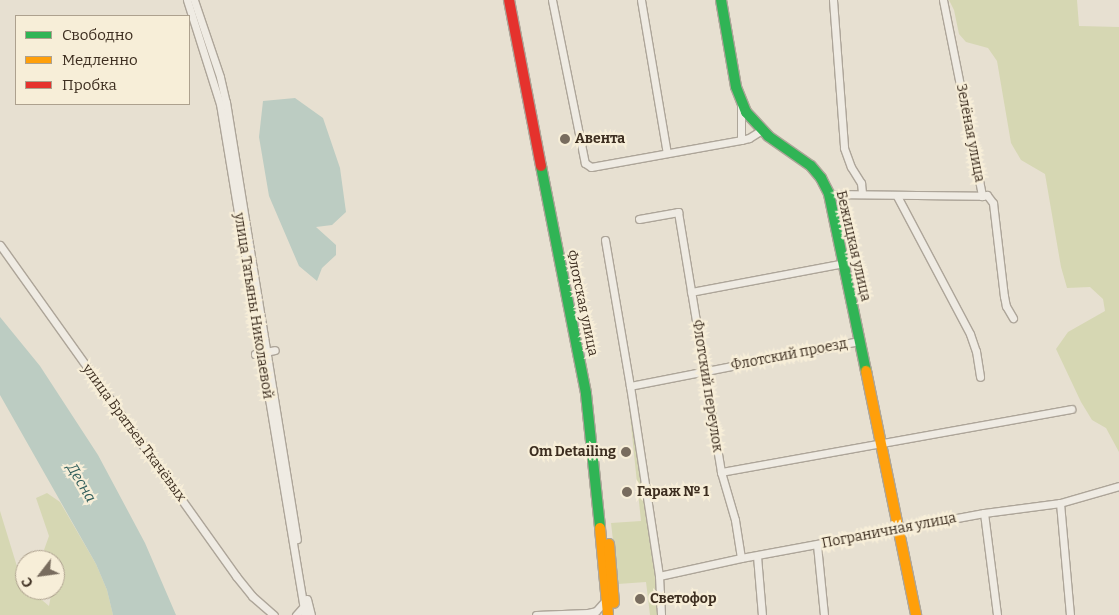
<!DOCTYPE html>
<meta charset="utf-8">
<style>
body{margin:0}
#map{position:relative;width:1119px;height:615px;overflow:hidden;background:#e7e0d1;font-family:Bitter,serif}
div>[style]{position:absolute}
[style*='--x']{left:calc(var(--x)*1px);top:calc(var(--y)*1px);width:calc(var(--w)*1px);rotate:calc(var(--a)*1deg)}
.green>*{inset:0;background:#d6d7b3}
.water>*{inset:0;background:#bcccc2}
.roads{filter:drop-shadow(1px 0 #ada599) drop-shadow(-1px 0 #ada599) drop-shadow(0 1px #ada599) drop-shadow(0 -1px #ada599)}
.street>*{height:7px;margin:-3.5px;padding:0 3.5px;transform-origin:3.5px;border-radius:3.5px;background:#efebe3}
.fast>*{height:10px;margin:-5px;padding:0 5px;transform-origin:5px;border-radius:5px;background:#30b455}
.slow>*{height:10px;margin:-5px;padding:0 5px;transform-origin:5px;border-radius:5px;background:#ff9f0a}
.jam>*{height:10px;margin:-5px;padding:0 5px;transform-origin:5px;border-radius:5px;background:#e5322d}
.dots>*{width:14px;height:14px;translate:-50% -50%;box-sizing:border-box;border:2px solid #f7eed8;border-radius:50%}
span{translate:-50% -50%;white-space:nowrap;text-align:center;line-height:1.15;-webkit-text-stroke:4.5px #f7eed8;paint-order:stroke}
.street-label{font-size:14px;color:#3d2e20}
.poi-label{font-size:14px;color:#3d2e20;font-weight:700}
.left{translate:0 -50%;text-align:left}
.right{translate:-100% -50%;text-align:right}
.water-label{font-size:15px;color:#2f5d5a;font-style:italic}
.legend{position:absolute;left:15px;top:15px;width:175px;height:90px;box-sizing:border-box;background:#f7eed8;border:1px solid #ada18e;margin:0;padding:6px 9px;list-style:none;font-size:15px;color:#3d2e20}
.legend li{display:flex;align-items:center;gap:10px;height:25px}
.legend b{width:25px;border:1px solid #ada18e}
.north{position:absolute;left:15px;top:550px;width:50px;height:50px;box-sizing:border-box;background:#f7eed8;border:1px solid #ada18e;border-radius:50%;rotate:240deg;font-size:14px;font-weight:700;line-height:20px;text-align:center;color:#3d2e20}
.north::after{content:'';display:block;margin:auto;width:18px;height:22px;background:#786c5e;clip-path:polygon(50% 0,100% 100%,50% 72%,0 100%)}
</style>
<div id="map">
<div class="green">
<div style="clip-path:polygon(949px 0,1077px 0,1079px 26px,1119px 27px,1119px 452px,1106px 428px,1092px 420px,1081px 402px,1056px 349px,1068px 332px,1105px 311px,1103px 299px,1090px 287px,1067px 288px,1061px 267px,1045px 174px,1021px 160px,1011px 143px,997px 61px,988px 48px,966px 42px,959px 34px,954px 10px)"></div>
<div style="clip-path:polygon(629px 406px,631px 406px,655px 571px,657px 615px,650px 615px,646px 582px,618px 584px,611px 523px,641px 521px)"></div>
<div style="clip-path:polygon(47px 493px,60px 502px,96px 564px,107px 590px,113px 615px,0 615px,0 511px,19px 573px,25px 582px,25px 590px,30px 590px,49px 606px,52px 590px,55px 590px,55px 571px,58px 565px,44px 550px,49px 536px,36px 498px)"></div>
</div>
<div class="water">
<div style="clip-path:polygon(295px 98px,323px 118px,340px 168px,346px 212px,332px 225px,316px 227px,336px 245px,336px 255px,322px 268px,317px 281px,299px 266px,269px 196px,259px 137px,263px 101px)"></div>
<div style="clip-path:polygon(0 317px,40px 366px,98px 455px,145px 543px,176px 615px,113px 615px,107px 590px,96px 564px,0 395px)"></div>
</div>
<div class="roads">
<div class="street">
<div style="--x:187;--y:0;--w:109;--a:72.4"></div>
<div style="--x:220;--y:104;--w:518;--a:80.56"></div>
<div style="--x:194;--y:0;--w:81;--a:71.3"></div>
<div style="--x:220;--y:77;--w:26;--a:77"></div>
<div style="--x:226;--y:102;--w:443;--a:80.8"></div>
<div style="--x:552;--y:0;--w:166;--a:78.6"></div>
<div style="--x:585;--y:163;--w:7;--a:34"></div>
<div style="--x:591;--y:167;--w:152;--a:-10.2"></div>
<div style="--x:641;--y:0;--w:155;--a:80.4"></div>
<div style="--x:833;--y:0;--w:148;--a:85.7"></div>
<div style="--x:844;--y:148;--w:20;--a:70"></div>
<div style="--x:851;--y:167;--w:19;--a:58"></div>
<div style="--x:861;--y:183;--w:10;--a:84"></div>
<div style="--x:943;--y:0;--w:200;--a:78.7"></div>
<div style="--x:982;--y:196;--w:5;--a:-11"></div>
<div style="--x:987;--y:195;--w:10;--a:53"></div>
<div style="--x:993;--y:203;--w:94;--a:83.3"></div>
<div style="--x:1004;--y:296;--w:10;--a:79"></div>
<div style="--x:1006;--y:306;--w:14;--a:60"></div>
<div style="--x:741;--y:103;--w:37;--a:90"></div>
<div style="--x:741;--y:140;--w:8;--a:-14"></div>
<div style="--x:749;--y:138;--w:15;--a:-32"></div>
<div style="--x:829;--y:194;--w:153;--a:0.7"></div>
<div style="--x:897;--y:196;--w:156;--a:62.1"></div>
<div style="--x:970;--y:334;--w:18;--a:71"></div>
<div style="--x:976;--y:351;--w:26;--a:81"></div>
<div style="--x:639;--y:219;--w:40;--a:-10"></div>
<div style="--x:678;--y:212;--w:264;--a:80.6"></div>
<div style="--x:721;--y:472;--w:50;--a:73.7"></div>
<div style="--x:735;--y:520;--w:38;--a:81"></div>
<div style="--x:605;--y:240;--w:148;--a:80.3"></div>
<div style="--x:630;--y:386;--w:192;--a:81.3"></div>
<div style="--x:659;--y:576;--w:39;--a:87"></div>
<div style="--x:0;--y:245;--w:407;--a:54.5"></div>
<div style="--x:236;--y:576;--w:26;--a:51"></div>
<div style="--x:252;--y:596;--w:29;--a:41"></div>
<div style="--x:691;--y:292;--w:156;--a:-10.7"></div>
<div style="--x:255;--y:354;--w:20;--a:-11"></div>
<div style="--x:630;--y:386;--w:234;--a:-11.1"></div>
<div style="--x:721;--y:472;--w:356;--a:-10.2"></div>
<div style="--x:1060;--y:503;--w:112;--a:84.9"></div>
<div style="--x:984;--y:513;--w:103;--a:82.7"></div>
<div style="--x:817;--y:545;--w:70;--a:84.3"></div>
<div style="--x:757;--y:556;--w:59;--a:85.2"></div>
<div style="--x:659;--y:576;--w:84;--a:-12.4"></div>
<div style="--x:741;--y:558;--w:247;--a:-10.5"></div>
<div style="--x:984;--y:513;--w:77;--a:-7.5"></div>
<div style="--x:1060;--y:503;--w:61;--a:-16.1"></div>
<div style="--x:307;--y:599;--w:16;--a:76"></div>
<div style="--x:296;--y:615;--w:12;--a:-48"></div>
<div style="--x:536;--y:615;--w:52;--a:-2.2"></div>
<div style="--x:588;--y:613;--w:8;--a:-14"></div>
<div style="--x:596;--y:611;--w:15;--a:-48"></div>
</div>
<div class="fast">
<div style="--x:721;--y:0;--w:88;--a:80.2"></div>
<div style="--x:736;--y:87;--w:27;--a:68"></div>
<div style="--x:746;--y:112;--w:33;--a:47"></div>
<div style="--x:768;--y:136;--w:52;--a:34.9"></div>
<div style="--x:811;--y:166;--w:16;--a:50"></div>
<div style="--x:821;--y:178;--w:18;--a:63"></div>
<div style="--x:829;--y:194;--w:181;--a:78.2"></div>
<div style="--x:541;--y:166;--w:232;--a:78.8"></div>
<div style="--x:586;--y:394;--w:135;--a:84"></div>
</div>
<div class="slow">
<div style="--x:866;--y:371;--w:249;--a:78.4"></div>
<div style="--x:600;--y:528;--w:87;--a:84.7"></div>
<div style="--x:609;--y:544;--w:59;--a:85.2"></div>
</div>
<div class="jam">
<div style="--x:509;--y:0;--w:169;--a:79.1"></div>
</div>
</div>
<div class="dots">
<div style="left:565px;top:139px;background:#786c5e"></div>
<div style="left:626px;top:452px;background:#786c5e"></div>
<div style="left:627px;top:492px;background:#786c5e"></div>
<div style="left:640px;top:599px;background:#786c5e"></div>
</div>
<div class="street-label">
<span style="left:970px;top:133px;rotate:79deg">Зелёная улица</span>
<span style="left:853px;top:246px;rotate:77deg">Бежицкая улица</span>
<span style="left:582px;top:303px;rotate:78deg">Флотская улица</span>
<span style="left:253px;top:306px;rotate:81deg">улица Татьяны Николаевой</span>
<span style="left:789px;top:355px;rotate:-11deg">Флотский проезд</span>
<span style="left:707px;top:386px;rotate:81deg">Флотский переулок</span>
<span style="left:134px;top:433px;rotate:54deg">улица Братьев Ткачёвых</span>
<span style="left:889px;top:531px;rotate:-11deg">Пограничная улица</span>
</div>
<div class="poi-label">
<span class="left" style="left:575px;top:139px">Авента</span>
<span class="right" style="left:616px;top:452px">Om Detailing</span>
<span class="left" style="left:637px;top:492px">Гараж № 1</span>
<span class="left" style="left:650px;top:599px">Светофор</span>
</div>
<div class="water-label">
<span style="left:81px;top:483px;rotate:59deg">Десна</span>
</div>
<ul class="legend">
<li><b style="height:6px;background:#30b455"></b>Свободно</li>
<li><b style="height:6px;background:#ff9f0a"></b>Медленно</li>
<li><b style="height:6px;background:#e5322d"></b>Пробка</li>
</ul>
<div class="north">С</div>
</div>
